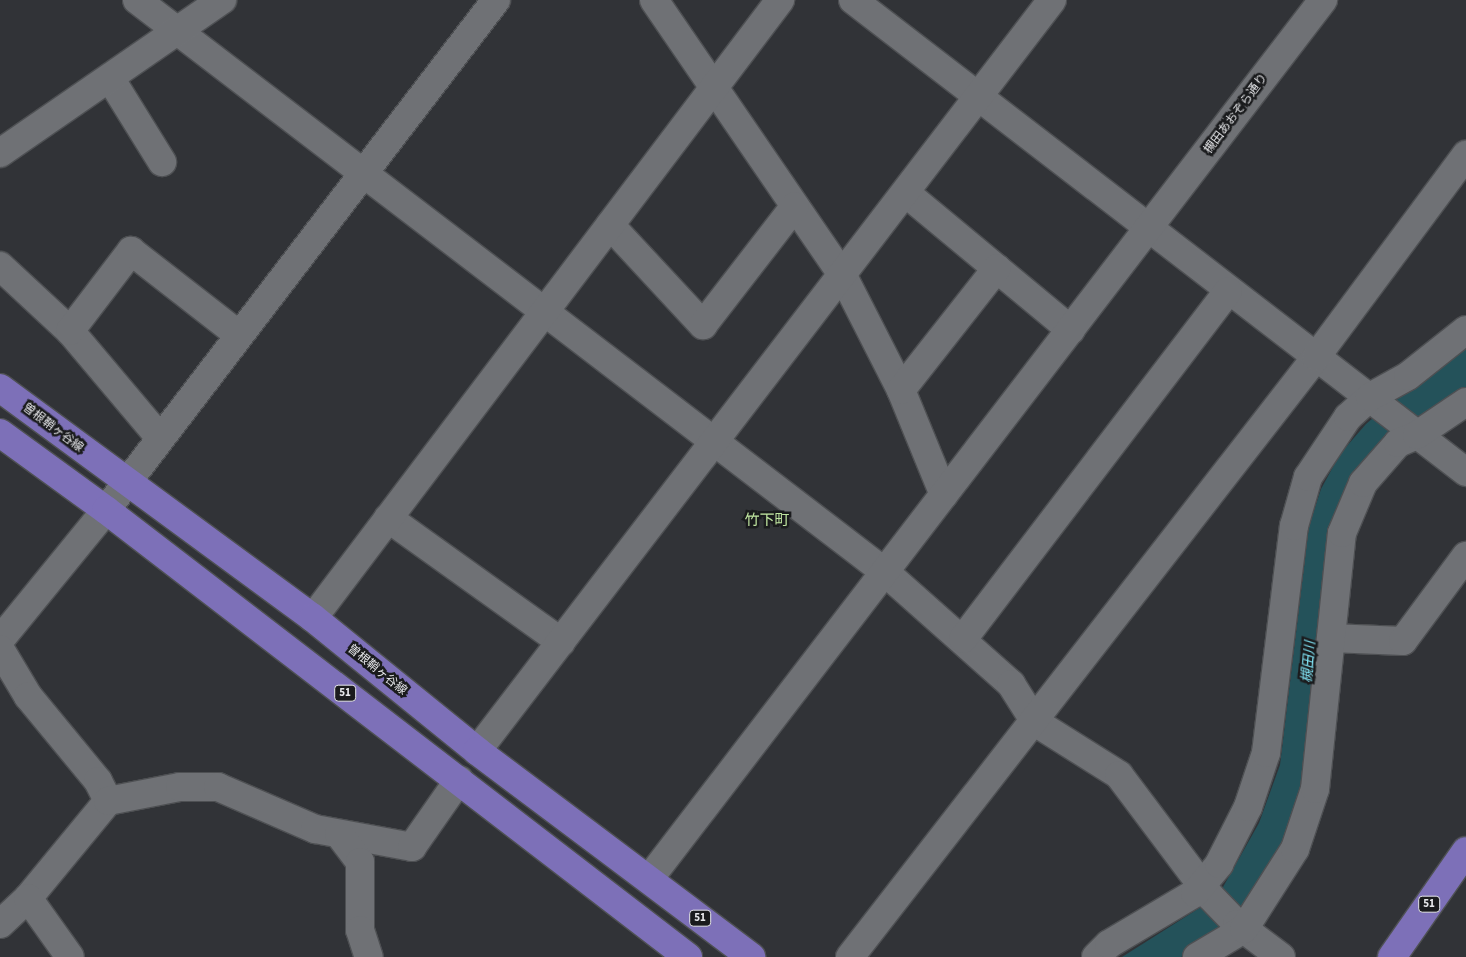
<!DOCTYPE html>
<meta charset="utf-8">
<style>
body{margin:0}
#map{position:relative;width:1466px;height:957px;overflow:hidden;background:#313337;font-family:"Source Sans 3","Noto Sans JP",sans-serif}
div>[style]{position:absolute}
[style*='--x']{left:calc(var(--x)*1px);top:calc(var(--y)*1px);width:calc(var(--w)*1px);rotate:calc(var(--a)*1deg)}
.water>*{inset:0;background:#24525a}
.roads{filter:drop-shadow(1px 0 #4e5053) drop-shadow(-1px 0 #4e5053) drop-shadow(0 1px #4e5053) drop-shadow(0 -1px #4e5053)}
.minor>*{height:28px;margin:-14px;padding:0 14px;transform-origin:14px;border-radius:14px;background:#6f7175}
.major>*{height:28px;margin:-14px;padding:0 14px;transform-origin:14px;border-radius:14px;background:#7d70b8}
span{translate:-50% -50%;white-space:nowrap;text-align:center;line-height:1.15;-webkit-text-stroke:5px #1a1b1d;paint-order:stroke}
.shield-label span{padding:1px 4px;background:#1a1b1d;border:1px solid;border-radius:4px;-webkit-text-stroke-width:0}
.shield-label{font-size:11px;color:#e6e7ea;font-weight:700}
.street-label{font-size:12px;color:#e6e7ea}
.water-label{font-size:14px;color:#81e3f4;font-style:italic}
.quarter-label{font-size:15px;color:#bfe5a0}
</style>
<div id="map">
<div class="water">
<div style="clip-path:polygon(1466px 338px,1466px 387px,1361px 472px,1312px 759px,1297px 819px,1249px 905px,1217px 936px,1181px 957px,1122px 957px,1201px 907px,1223px 887px,1259px 823px,1280px 765px,1309px 526px,1321px 489px,1340px 454px,1366px 424px)"></div>
</div>
<div class="roads">
<div class="minor">
<div style="--x:137;--y:0;--w:942;--a:37.41"></div>
<div style="--x:885;--y:572;--w:169;--a:41.6"></div>
<div style="--x:1011;--y:684;--w:45;--a:57.7"></div>
<div style="--x:1035;--y:722;--w:99;--a:32.2"></div>
<div style="--x:1119;--y:775;--w:151;--a:53.1"></div>
<div style="--x:1210;--y:896;--w:39;--a:46"></div>
<div style="--x:1237;--y:924;--w:55;--a:36.9"></div>
<div style="--x:654;--y:0;--w:335;--a:55.6"></div>
<div style="--x:843;--y:276;--w:128;--a:63"></div>
<div style="--x:901;--y:390;--w:113;--a:67.7"></div>
<div style="--x:853;--y:0;--w:774;--a:37.6"></div>
<div style="--x:110;--y:78;--w:99;--a:58.2"></div>
<div style="--x:0;--y:153;--w:270;--a:-34.6"></div>
<div style="--x:907;--y:194;--w:213;--a:39.7"></div>
<div style="--x:610;--y:225;--w:137;--a:47.1"></div>
<div style="--x:703;--y:325;--w:150;--a:-52.3"></div>
<div style="--x:0;--y:266;--w:96;--a:42.9"></div>
<div style="--x:70;--y:331;--w:140;--a:49.9"></div>
<div style="--x:70;--y:331;--w:101;--a:-52.7"></div>
<div style="--x:131;--y:251;--w:137;--a:37.9"></div>
<div style="--x:901;--y:390;--w:155;--a:-51.8"></div>
<div style="--x:388;--y:518;--w:213;--a:35.6"></div>
<div style="--x:313;--y:618;--w:775;--a:-52.92"></div>
<div style="--x:1331;--y:638;--w:72;--a:2.4"></div>
<div style="--x:1403;--y:641;--w:106;--a:-53.5"></div>
<div style="--x:963;--y:639;--w:437;--a:-52.7"></div>
<div style="--x:0;--y:640;--w:168;--a:-50.8"></div>
<div style="--x:106;--y:510;--w:642;--a:-52.59"></div>
<div style="--x:0;--y:649;--w:55;--a:59.2"></div>
<div style="--x:28;--y:696;--w:110;--a:50.5"></div>
<div style="--x:98;--y:781;--w:22;--a:63"></div>
<div style="--x:108;--y:801;--w:126;--a:129.5"></div>
<div style="--x:28;--y:898;--w:38;--a:137"></div>
<div style="--x:477;--y:751;--w:946;--a:-52.56"></div>
<div style="--x:108;--y:801;--w:73;--a:-11"></div>
<div style="--x:180;--y:787;--w:38;--a:0"></div>
<div style="--x:218;--y:787;--w:106;--a:23.4"></div>
<div style="--x:315;--y:829;--w:99;--a:10.5"></div>
<div style="--x:412;--y:847;--w:82;--a:-55"></div>
<div style="--x:339;--y:834;--w:35;--a:53"></div>
<div style="--x:360;--y:862;--w:68;--a:90"></div>
<div style="--x:360;--y:930;--w:28;--a:72"></div>
<div style="--x:649;--y:879;--w:1108;--a:-52.52"></div>
<div style="--x:28;--y:898;--w:72;--a:54.6"></div>
<div style="--x:850;--y:957;--w:760;--a:-52.16"></div>
<div style="--x:1316;--y:357;--w:252;--a:-53.4"></div>
<div style="--x:1096;--y:957;--w:18;--a:-45"></div>
<div style="--x:1109;--y:944;--w:100;--a:-30.7"></div>
<div style="--x:1195;--y:893;--w:38;--a:-50"></div>
<div style="--x:1219;--y:864;--w:64;--a:-63"></div>
<div style="--x:1248;--y:807;--w:57;--a:-71.6"></div>
<div style="--x:1266;--y:753;--w:229;--a:-83"></div>
<div style="--x:1294;--y:526;--w:51;--a:-74.1"></div>
<div style="--x:1308;--y:477;--w:72;--a:-56.3"></div>
<div style="--x:1348;--y:417;--w:30;--a:-42"></div>
<div style="--x:1370;--y:397;--w:43;--a:-28.9"></div>
<div style="--x:1408;--y:376;--w:74;--a:-38.4"></div>
<div style="--x:1197;--y:957;--w:55;--a:-30.8"></div>
<div style="--x:1244;--y:929;--w:95;--a:-57.5"></div>
<div style="--x:1295;--y:849;--w:63;--a:-71.6"></div>
<div style="--x:1315;--y:789;--w:257;--a:-84"></div>
<div style="--x:1342;--y:533;--w:54;--a:-67.2"></div>
<div style="--x:1363;--y:483;--w:53;--a:-48.8"></div>
<div style="--x:1398;--y:443;--w:21;--a:-23"></div>
<div style="--x:1417;--y:435;--w:59;--a:-34"></div>
</div>
<div class="major">
<div style="--x:0;--y:388;--w:388;--a:36.3"></div>
<div style="--x:313;--y:618;--w:211;--a:39"></div>
<div style="--x:477;--y:751;--w:343;--a:36.9"></div>
<div style="--x:0;--y:433;--w:131;--a:36"></div>
<div style="--x:106;--y:510;--w:734;--a:37.53"></div>
<div style="--x:1392;--y:957;--w:129;--a:-55.1"></div>
</div>
</div>
<div class="shield-label">
<span style="left:345px;top:693px">51</span>
<span style="left:1429px;top:904px">51</span>
<span style="left:700px;top:918px">51</span>
</div>
<div class="street-label">
<span style="left:1236px;top:114px;rotate:-53deg">槻田あおぞら通り</span>
<span style="left:53px;top:428px;rotate:37deg">曽根鞘ヶ谷線</span>
<span style="left:377px;top:670px;rotate:39deg">曽根鞘ヶ谷線</span>
</div>
<div class="water-label">
<span style="left:1309px;top:662px;rotate:-85deg">槻田川</span>
</div>
<div class="quarter-label">
<span style="left:767px;top:521px">竹下町</span>
</div>
</div>
